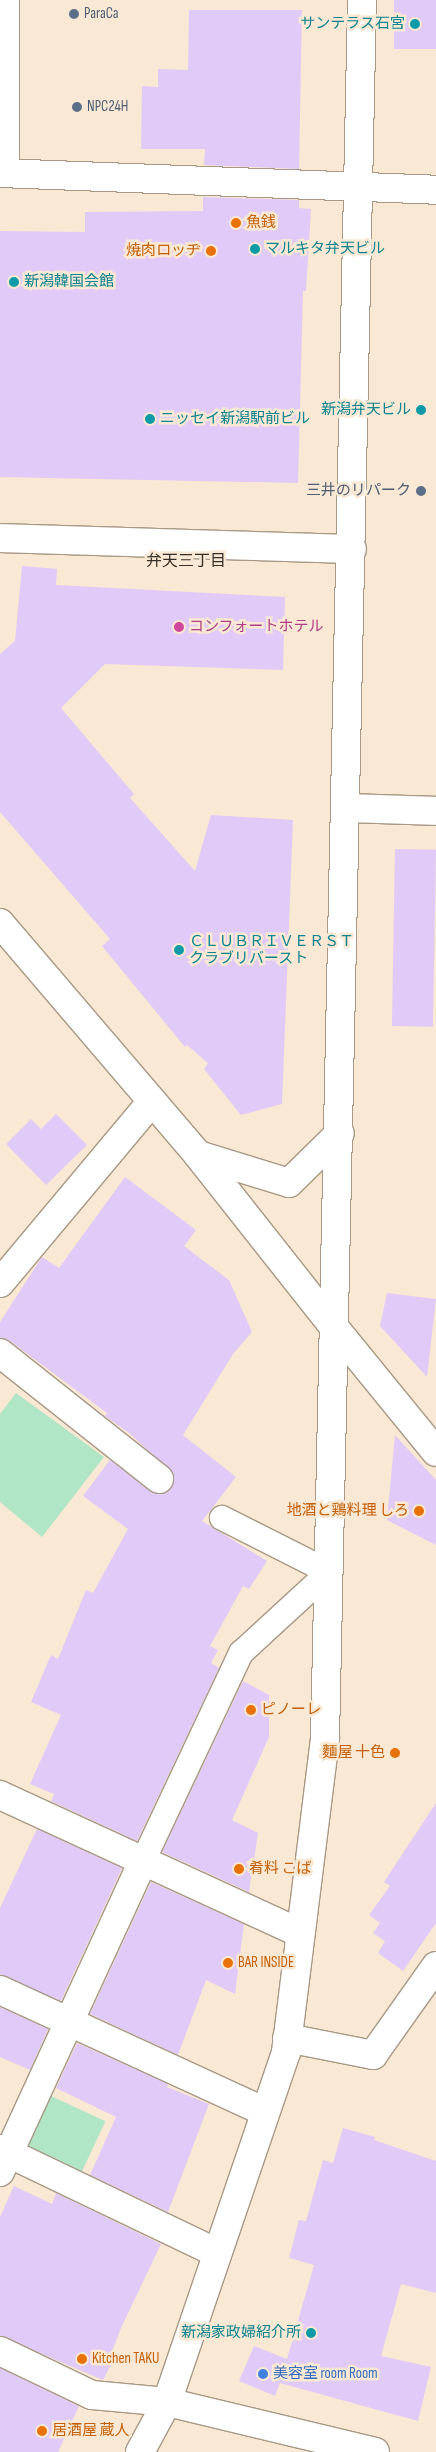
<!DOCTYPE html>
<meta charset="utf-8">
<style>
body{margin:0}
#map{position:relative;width:436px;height:2452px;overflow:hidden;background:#f9e8d3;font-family:"Sofia Sans Condensed","Noto Sans JP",sans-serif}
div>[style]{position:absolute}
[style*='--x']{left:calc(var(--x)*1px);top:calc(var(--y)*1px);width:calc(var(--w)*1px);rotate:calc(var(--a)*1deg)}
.green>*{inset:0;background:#b0e5c6;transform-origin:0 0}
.building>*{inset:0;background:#e0caf7;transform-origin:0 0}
.roads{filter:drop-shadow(1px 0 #a89885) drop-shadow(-1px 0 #a89885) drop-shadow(0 1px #a89885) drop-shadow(0 -1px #a89885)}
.service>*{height:24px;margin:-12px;padding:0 12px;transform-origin:12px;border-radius:12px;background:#fff}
.minor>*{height:28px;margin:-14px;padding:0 14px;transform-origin:14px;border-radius:14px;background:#fff}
.tertiary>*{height:28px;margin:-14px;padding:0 14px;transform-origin:14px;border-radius:14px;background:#fff}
.dots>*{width:14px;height:14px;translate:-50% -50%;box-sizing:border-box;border:2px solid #f9e8d3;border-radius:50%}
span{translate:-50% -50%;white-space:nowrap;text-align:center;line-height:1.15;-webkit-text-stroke:5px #f9e8d3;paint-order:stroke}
.service-label{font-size:15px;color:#4e5e75}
.left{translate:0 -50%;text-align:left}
.right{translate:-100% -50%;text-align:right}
.culture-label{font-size:15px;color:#0d838f}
.food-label{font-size:15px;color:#c56008}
.hotel-label{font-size:15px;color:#b23c85}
.shop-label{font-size:15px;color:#366cbe}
.neighbourhood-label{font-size:16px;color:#352f27}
</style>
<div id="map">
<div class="green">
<div style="clip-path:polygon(16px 1393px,104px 1457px,42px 1537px,0 1502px,0 1414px)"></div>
<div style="left:51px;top:2096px;width:60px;height:56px;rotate:25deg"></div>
</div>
<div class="building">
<div style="left:394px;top:0;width:42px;height:49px"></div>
<div style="clip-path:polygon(189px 10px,302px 10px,299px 169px,204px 165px,205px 149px,141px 149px,142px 86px,158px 87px,158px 69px,188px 70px)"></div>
<div style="clip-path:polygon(203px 197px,299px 200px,299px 208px,311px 209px,306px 291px,303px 291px,298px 483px,0 477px,0 231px,85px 232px,85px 212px,203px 211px)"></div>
<div style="clip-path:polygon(22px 566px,57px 569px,56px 585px,285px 597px,283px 670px,105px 664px,61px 708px,134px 794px,130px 798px,195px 871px,211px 815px,293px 820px,282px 1104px,241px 1115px,204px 1069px,208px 1063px,187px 1045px,185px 1047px,102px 946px,110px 939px,0 812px,0 654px,15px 641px)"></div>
<div style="left:395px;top:849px;width:41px;height:177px;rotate:1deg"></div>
<div style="clip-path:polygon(56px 1114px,87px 1145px,46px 1185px,6px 1144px,31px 1119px,41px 1129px)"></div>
<div style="clip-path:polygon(125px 1177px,196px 1230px,184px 1246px,229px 1280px,252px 1332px,233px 1354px,183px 1435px,236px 1477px,202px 1521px,267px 1561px,249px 1589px,243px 1586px,210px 1646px,218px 1650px,211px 1663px,219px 1668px,137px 1841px,51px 1801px,54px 1794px,30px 1784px,61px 1715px,31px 1702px,51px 1655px,58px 1659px,86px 1590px,93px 1593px,128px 1529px,83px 1496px,110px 1460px,156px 1494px,171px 1489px,174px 1474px,129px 1433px,105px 1416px,107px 1413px,10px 1341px,0 1338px,0 1322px,42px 1257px,59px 1268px)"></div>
<div style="clip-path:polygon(387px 1293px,436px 1299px,427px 1377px,380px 1326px)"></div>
<div style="clip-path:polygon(395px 1435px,436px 1480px,436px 1545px,387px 1520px)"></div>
<div style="clip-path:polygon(243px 1681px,269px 1695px,269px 1737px,232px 1820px,258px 1833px,249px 1892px,162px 1852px)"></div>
<div style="clip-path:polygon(436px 1803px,436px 1923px,403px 1971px,378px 1953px,385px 1941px,373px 1933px,380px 1923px,369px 1915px,390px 1886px,384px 1882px)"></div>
<div style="clip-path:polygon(37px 1829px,122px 1868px,61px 2001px,0 1975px,0 1908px)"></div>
<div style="clip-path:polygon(151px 1882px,244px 1924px,235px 1994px,206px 1980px,178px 2055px,90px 2014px)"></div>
<div style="clip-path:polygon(0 2007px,48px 2029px,30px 2070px,0 2057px)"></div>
<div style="clip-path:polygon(77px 2043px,168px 2084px,167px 2087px,209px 2104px,168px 2212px,90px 2175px,116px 2117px,56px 2088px)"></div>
<div style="clip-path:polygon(343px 2128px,375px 2137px,374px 2140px,436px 2161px,436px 2293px,401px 2284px,381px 2356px,431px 2367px,418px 2421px,280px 2383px,275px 2396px,239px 2381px,254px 2346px,287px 2359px,314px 2265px,289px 2258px,299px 2220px,306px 2221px,323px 2160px,333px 2163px)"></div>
<div style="clip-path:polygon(14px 2186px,52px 2204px,56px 2193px,161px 2244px,121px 2328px,111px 2354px,116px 2356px,103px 2380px,0 2336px,0 2217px)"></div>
<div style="clip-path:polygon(0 2368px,79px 2406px,58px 2452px,0 2452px)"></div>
</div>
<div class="roads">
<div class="service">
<div style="--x:143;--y:1861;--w:230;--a:-64.8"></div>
<div style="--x:241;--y:1653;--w:120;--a:-42.6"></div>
<div style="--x:329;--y:1572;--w:120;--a:-153.2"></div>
</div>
<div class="minor">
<div style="--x:0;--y:173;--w:436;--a:2.2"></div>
<div style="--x:5;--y:173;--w:173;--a:-90"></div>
<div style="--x:0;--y:538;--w:352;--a:1.8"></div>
<div style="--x:346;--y:808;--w:90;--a:1.9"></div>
<div style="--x:0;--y:1283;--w:237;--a:-50.1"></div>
<div style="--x:334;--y:1327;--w:161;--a:50.8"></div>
<div style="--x:0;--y:1353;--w:203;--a:38.4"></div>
<div style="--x:0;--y:1795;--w:330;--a:24.7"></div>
<div style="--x:0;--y:1990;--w:292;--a:24.7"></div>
<div style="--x:287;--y:2038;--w:88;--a:11.2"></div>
<div style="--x:373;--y:2055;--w:109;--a:-54.7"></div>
<div style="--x:0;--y:2149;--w:241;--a:25.6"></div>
<div style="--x:0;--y:2172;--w:342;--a:-65.3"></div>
<div style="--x:0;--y:2351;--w:102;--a:25.6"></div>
<div style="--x:92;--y:2395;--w:75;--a:5.3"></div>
<div style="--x:167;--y:2402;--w:214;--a:13.5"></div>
</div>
<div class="tertiary">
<div style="--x:0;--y:923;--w:305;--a:49.5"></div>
<div style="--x:198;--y:1155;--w:219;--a:51.7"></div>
<div style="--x:198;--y:1155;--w:95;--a:17.1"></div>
<div style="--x:289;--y:1183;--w:71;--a:-44.4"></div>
<div style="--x:140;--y:2452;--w:57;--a:-61.6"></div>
<div style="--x:167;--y:2402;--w:370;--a:-71.2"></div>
<div style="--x:286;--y:2052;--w:315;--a:-82.9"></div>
<div style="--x:325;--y:1739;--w:1739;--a:-88.78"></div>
</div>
</div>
<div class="dots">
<div style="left:74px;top:14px;background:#5c6f8a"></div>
<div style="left:415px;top:24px;background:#0f9aa8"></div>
<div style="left:77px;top:107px;background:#5c6f8a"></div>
<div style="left:236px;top:223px;background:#e8710a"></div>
<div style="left:255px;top:249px;background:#0f9aa8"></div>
<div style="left:211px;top:251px;background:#e8710a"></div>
<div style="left:14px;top:282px;background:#0f9aa8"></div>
<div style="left:421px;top:410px;background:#0f9aa8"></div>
<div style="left:150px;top:419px;background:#0f9aa8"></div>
<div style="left:421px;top:491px;background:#5c6f8a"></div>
<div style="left:179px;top:627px;background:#d1479c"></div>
<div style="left:179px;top:950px;background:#0f9aa8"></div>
<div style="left:419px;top:1511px;background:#e8710a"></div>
<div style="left:251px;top:1710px;background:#e8710a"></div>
<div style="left:395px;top:1753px;background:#e8710a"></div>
<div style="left:239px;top:1869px;background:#e8710a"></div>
<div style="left:228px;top:1963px;background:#e8710a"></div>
<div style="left:311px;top:2333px;background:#0f9aa8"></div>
<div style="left:82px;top:2359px;background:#e8710a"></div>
<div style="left:263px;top:2374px;background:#3f7fe0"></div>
<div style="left:42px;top:2431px;background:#e8710a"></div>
</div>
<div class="service-label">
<span class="left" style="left:84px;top:14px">ParaCa</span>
<span class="left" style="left:87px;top:107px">NPC24H</span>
<span class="right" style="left:411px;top:491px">三井のリパーク</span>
</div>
<div class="culture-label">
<span class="right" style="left:405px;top:24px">サンテラス石宮</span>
<span class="left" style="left:265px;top:249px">マルキタ弁天ビル</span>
<span class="left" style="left:24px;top:282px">新潟韓国会館</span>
<span class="right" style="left:411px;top:410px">新潟弁天ビル</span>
<span class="left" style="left:160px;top:419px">ニッセイ新潟駅前ビル</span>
<span class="left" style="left:189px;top:950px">ＣＬＵＢＲＩＶＥＲＳＴ<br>クラブリバースト</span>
<span class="right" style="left:301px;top:2333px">新潟家政婦紹介所</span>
</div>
<div class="food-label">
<span class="left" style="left:246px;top:223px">魚銭</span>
<span class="right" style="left:201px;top:251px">焼肉ロッヂ</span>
<span class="right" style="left:409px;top:1511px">地酒と鶏料理 しろ</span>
<span class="left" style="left:261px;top:1710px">ピノーレ</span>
<span class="right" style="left:385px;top:1753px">麵屋 十色</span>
<span class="left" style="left:249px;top:1869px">肴料 こば</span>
<span class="left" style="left:238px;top:1963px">BAR INSIDE</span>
<span class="left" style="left:92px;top:2359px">Kitchen TAKU</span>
<span class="left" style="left:52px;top:2431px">居酒屋 蔵人</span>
</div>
<div class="hotel-label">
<span class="left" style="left:189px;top:627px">コンフォートホテル</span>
</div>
<div class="shop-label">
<span class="left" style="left:273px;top:2374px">美容室 room Room</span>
</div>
<div class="neighbourhood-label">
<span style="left:186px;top:562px">弁天三丁目</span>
</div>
</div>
